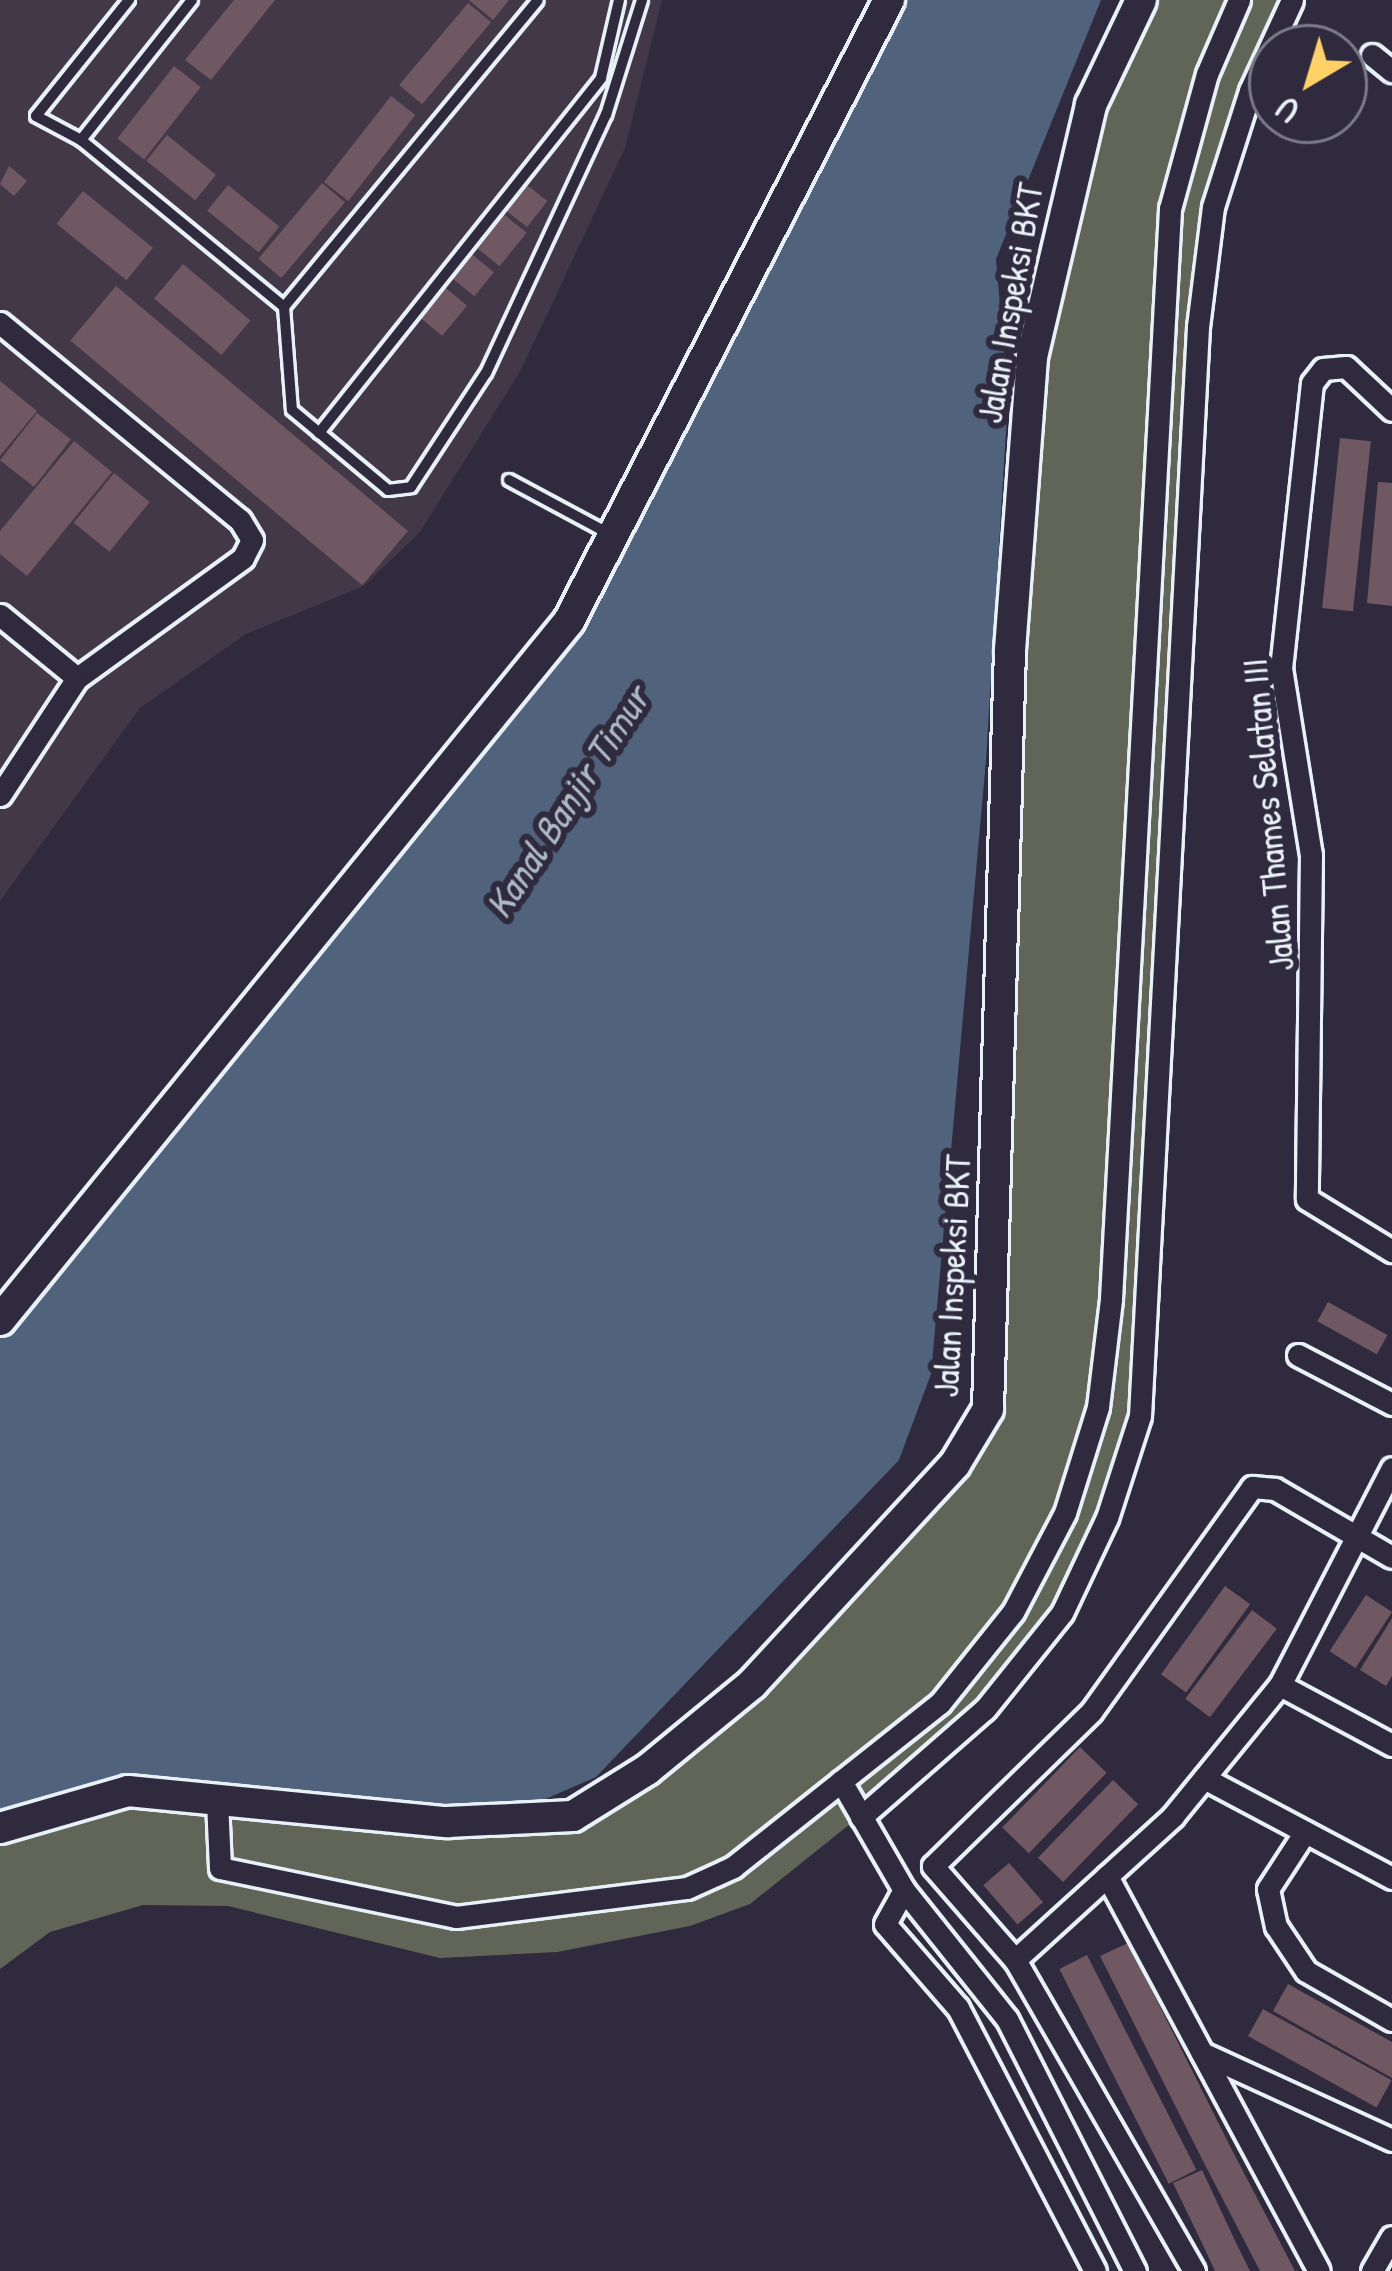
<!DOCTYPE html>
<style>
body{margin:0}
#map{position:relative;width:1392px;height:2271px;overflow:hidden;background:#2f2a3d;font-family:"Patrick Hand",sans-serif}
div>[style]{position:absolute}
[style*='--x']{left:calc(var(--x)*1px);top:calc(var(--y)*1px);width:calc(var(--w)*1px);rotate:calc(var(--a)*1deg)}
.built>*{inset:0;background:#423848}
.green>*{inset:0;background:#606558}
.water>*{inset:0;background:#51637c}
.building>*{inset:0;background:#705863;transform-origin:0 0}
.roads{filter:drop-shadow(3px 0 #e8f1f8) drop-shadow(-3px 0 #e8f1f8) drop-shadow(0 3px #e8f1f8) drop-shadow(0 -3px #e8f1f8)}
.lane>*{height:10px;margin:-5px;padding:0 5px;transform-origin:5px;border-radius:5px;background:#2f2a3d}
.street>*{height:21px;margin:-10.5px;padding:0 10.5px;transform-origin:10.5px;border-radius:10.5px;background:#2f2a3d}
.secondary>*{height:30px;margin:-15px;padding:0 15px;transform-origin:15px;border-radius:15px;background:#2f2a3d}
span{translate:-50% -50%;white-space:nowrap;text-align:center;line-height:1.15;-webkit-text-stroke:12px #2f2a3d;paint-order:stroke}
.street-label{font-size:36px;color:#e8f1f8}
.water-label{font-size:39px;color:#acb8c6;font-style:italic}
.north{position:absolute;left:1248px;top:24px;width:120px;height:120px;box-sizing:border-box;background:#2f2a3d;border:3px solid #797a88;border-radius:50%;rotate:218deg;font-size:33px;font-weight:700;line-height:48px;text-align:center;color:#e8f1f8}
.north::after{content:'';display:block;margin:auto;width:42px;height:54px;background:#ffd166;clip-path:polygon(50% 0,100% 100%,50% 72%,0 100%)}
</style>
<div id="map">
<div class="built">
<div style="clip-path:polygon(0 0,662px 0,625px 148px,521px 370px,420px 532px,364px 586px,246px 634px,140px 708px,0 901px)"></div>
</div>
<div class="green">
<div style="clip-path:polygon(1145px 0,1292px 0,1213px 207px,1140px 1416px,1062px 1613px,985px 1709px,860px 1816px,750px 1904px,690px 1926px,557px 1952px,440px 1958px,228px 1906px,143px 1905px,50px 1932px,0 1969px,0 1828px,72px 1802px,573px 1816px,768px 1668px,988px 1408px,1010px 678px,1067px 184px)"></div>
</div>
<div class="water">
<div style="clip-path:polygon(893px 0,1101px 0,996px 259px,1008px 398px,986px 760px,931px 1374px,899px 1460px,596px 1777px,527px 1807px,461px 1822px,128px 1791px,0 1828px,0 1338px,563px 640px)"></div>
</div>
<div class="building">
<div style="clip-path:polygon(234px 0,275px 0,211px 80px,185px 60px)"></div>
<div style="clip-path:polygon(469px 0,509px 0,493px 20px)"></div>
<div style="left:468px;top:3px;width:30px;height:107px;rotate:40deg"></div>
<div style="left:174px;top:66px;width:34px;height:92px;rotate:38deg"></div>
<div style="left:391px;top:96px;width:31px;height:109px;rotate:38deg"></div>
<div style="left:167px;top:135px;width:63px;height:33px;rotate:39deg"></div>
<div style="clip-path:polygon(9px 166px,27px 181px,14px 196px,0 184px)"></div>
<div style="left:523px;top:182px;width:31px;height:33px;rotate:38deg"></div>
<div style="left:322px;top:183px;width:30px;height:99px;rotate:40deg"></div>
<div style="left:228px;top:185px;width:66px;height:33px;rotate:39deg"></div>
<div style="left:83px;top:191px;width:90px;height:42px;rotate:39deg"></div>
<div style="left:501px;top:212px;width:33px;height:43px;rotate:39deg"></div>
<div style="left:469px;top:252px;width:32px;height:31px;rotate:39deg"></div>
<div style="left:183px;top:264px;width:88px;height:45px;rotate:40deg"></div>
<div style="left:441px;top:284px;width:34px;height:39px;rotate:40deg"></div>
<div style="left:116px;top:286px;width:381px;height:71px;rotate:40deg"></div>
<div style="clip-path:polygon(0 381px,37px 411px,0 456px)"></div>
<div style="left:37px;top:413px;width:43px;height:60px;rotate:38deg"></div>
<div style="left:1340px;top:438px;width:31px;height:171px;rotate:6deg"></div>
<div style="clip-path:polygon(74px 441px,112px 472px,27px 576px,0 554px,0 531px)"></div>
<div style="left:114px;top:473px;width:46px;height:64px;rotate:39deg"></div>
<div style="clip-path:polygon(1378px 482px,1392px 483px,1392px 606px,1367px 603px)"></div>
<div style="left:1328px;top:1302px;width:68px;height:22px;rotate:29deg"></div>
<div style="left:1225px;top:1586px;width:31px;height:109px;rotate:36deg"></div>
<div style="left:1366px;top:1595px;width:31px;height:67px;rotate:33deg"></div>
<div style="left:1252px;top:1610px;width:31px;height:111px;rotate:37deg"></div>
<div style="clip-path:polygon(1392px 1618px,1392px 1676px,1386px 1686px,1360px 1670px)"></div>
<div style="left:1080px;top:1747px;width:37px;height:112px;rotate:44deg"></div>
<div style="left:1113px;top:1780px;width:35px;height:108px;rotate:44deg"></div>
<div style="left:1009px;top:1863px;width:52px;height:34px;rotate:49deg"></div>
<div style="clip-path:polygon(1128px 1943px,1231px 2148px,1295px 2271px,1260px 2271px,1203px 2161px,1100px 1956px)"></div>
<div style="left:1087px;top:1955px;width:241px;height:31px;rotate:63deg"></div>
<div style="clip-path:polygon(1288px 1984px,1392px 2042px,1392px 2078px,1273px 2011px)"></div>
<div style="left:1263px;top:2009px;width:147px;height:31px;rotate:29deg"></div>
<div style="clip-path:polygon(1202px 2170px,1238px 2247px,1250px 2271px,1215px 2271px,1202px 2243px,1173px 2183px)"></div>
</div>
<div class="roads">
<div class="lane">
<div style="--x:192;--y:0;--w:179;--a:128.4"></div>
<div style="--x:81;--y:140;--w:263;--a:39.4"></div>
<div style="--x:284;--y:307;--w:398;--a:-50.4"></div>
<div style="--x:81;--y:140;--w:51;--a:-151.9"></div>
<div style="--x:36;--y:116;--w:149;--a:-51.3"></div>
<div style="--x:284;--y:307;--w:103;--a:85.6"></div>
<div style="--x:292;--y:410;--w:125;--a:39.8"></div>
<div style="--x:388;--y:490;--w:23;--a:-7"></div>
<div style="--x:411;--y:487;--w:136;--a:-56.7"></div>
<div style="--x:486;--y:373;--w:285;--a:-65.1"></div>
<div style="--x:606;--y:115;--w:121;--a:-72.6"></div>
<div style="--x:319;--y:433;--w:453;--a:-51.5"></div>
<div style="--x:601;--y:78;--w:80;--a:-77"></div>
<div style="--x:509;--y:480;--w:112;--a:28.2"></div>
</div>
<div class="street">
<div style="--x:1372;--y:55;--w:26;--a:39"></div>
<div style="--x:0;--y:323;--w:310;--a:39.4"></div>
<div style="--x:240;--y:520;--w:23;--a:59"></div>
<div style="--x:252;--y:540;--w:20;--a:117"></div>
<div style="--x:243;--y:558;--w:205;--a:144.1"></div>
<div style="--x:77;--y:678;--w:140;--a:123.3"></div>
<div style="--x:1392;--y:410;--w:63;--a:-136.9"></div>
<div style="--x:1346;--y:367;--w:23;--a:175"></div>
<div style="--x:1323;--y:369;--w:18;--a:128"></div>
<div style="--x:1312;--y:383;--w:287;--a:96.2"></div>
<div style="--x:1281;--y:668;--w:189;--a:80.9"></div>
<div style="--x:1311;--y:855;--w:344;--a:90.7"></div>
<div style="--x:1307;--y:1199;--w:100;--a:31.5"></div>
<div style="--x:0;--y:615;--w:99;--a:39.3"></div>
<div style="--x:1298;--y:1355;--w:106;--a:27.5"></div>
<div style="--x:1280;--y:1685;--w:127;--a:28.2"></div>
<div style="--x:1204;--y:1778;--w:213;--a:28"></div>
<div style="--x:841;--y:1781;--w:126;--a:60"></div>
<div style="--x:217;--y:1801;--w:67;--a:87.4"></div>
<div style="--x:220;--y:1868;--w:241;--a:11.7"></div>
<div style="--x:456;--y:1917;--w:233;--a:-7.2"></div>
<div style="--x:687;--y:1888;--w:51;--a:-24.5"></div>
<div style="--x:733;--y:1867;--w:264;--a:-38.4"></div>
<div style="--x:940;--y:1703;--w:117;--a:-51.3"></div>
<div style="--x:1013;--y:1612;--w:112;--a:-62.3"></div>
<div style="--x:1065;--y:1513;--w:111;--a:-72.7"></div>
<div style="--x:1098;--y:1407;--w:109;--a:-83.1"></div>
<div style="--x:1111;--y:1299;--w:1092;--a:-86.9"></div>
<div style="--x:1170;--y:209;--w:140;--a:-74.7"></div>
<div style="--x:1207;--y:74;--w:81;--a:-66.6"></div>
<div style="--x:861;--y:1817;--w:164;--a:-41.1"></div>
<div style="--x:985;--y:1709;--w:123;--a:-51.3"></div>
<div style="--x:1062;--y:1613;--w:105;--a:-64.7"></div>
<div style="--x:1107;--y:1518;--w:107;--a:-72.1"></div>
<div style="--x:1140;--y:1416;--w:1091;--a:-86.95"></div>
<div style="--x:1198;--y:327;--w:121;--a:-82.9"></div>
<div style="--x:1213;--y:207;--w:122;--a:-72.3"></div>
<div style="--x:1250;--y:91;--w:100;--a:-65.2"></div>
<div style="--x:1305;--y:1832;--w:68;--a:123"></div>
<div style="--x:1268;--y:1889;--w:38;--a:78"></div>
<div style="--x:1276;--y:1926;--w:54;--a:56.3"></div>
<div style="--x:1306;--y:1971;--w:99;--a:29.7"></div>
<div style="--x:1107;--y:1876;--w:448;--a:61.8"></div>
<div style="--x:1015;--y:1960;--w:214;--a:-42.3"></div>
<div style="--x:1173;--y:1816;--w:169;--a:-50.8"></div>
<div style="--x:1280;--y:1685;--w:244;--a:-62.7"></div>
<div style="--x:1202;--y:2053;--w:209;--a:24.6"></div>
<div style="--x:1095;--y:2271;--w:297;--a:-117.5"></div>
<div style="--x:958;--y:2008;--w:111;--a:-131"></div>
<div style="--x:885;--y:1924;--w:39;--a:-61"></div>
<div style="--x:904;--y:1890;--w:165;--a:51.4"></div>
<div style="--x:1007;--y:2019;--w:283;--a:63.1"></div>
<div style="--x:1194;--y:2271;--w:359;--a:-119.9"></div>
<div style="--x:1015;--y:1960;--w:125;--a:-131.1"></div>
<div style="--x:933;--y:1866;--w:221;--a:-44.3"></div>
<div style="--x:1091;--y:1712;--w:277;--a:-54.4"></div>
<div style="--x:1252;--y:1487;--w:23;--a:5"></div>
<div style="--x:1275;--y:1489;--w:135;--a:30.2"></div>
<div style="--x:1372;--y:2271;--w:39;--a:-60"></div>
</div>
<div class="secondary">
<div style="--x:0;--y:1320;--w:901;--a:-50.85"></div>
<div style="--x:569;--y:621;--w:699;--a:-62.74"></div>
<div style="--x:0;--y:1828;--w:133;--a:-16.1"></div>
<div style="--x:128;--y:1791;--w:321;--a:5.6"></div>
<div style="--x:447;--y:1822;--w:126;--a:-2.7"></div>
<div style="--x:573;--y:1816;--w:87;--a:-31.9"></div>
<div style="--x:647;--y:1770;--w:136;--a:-39.3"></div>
<div style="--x:752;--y:1684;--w:299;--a:-47.3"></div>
<div style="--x:955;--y:1464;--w:64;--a:-59"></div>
<div style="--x:988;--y:1409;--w:759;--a:-88.34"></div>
<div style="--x:1010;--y:650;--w:294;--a:-85.7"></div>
<div style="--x:1032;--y:357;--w:259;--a:-76.8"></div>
<div style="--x:1091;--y:105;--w:116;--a:-64.5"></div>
</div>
</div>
<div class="street-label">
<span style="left:1009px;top:303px;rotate:-80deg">Jalan Inspeksi BKT</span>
<span style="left:1267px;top:815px;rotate:-95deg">Jalan Thames Selatan III</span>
<span style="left:951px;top:1276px;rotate:-87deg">Jalan Inspeksi BKT</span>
</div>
<div class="water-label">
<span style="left:567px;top:802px;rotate:-57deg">Kanal Banjir Timur</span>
</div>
<div class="north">U</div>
</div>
